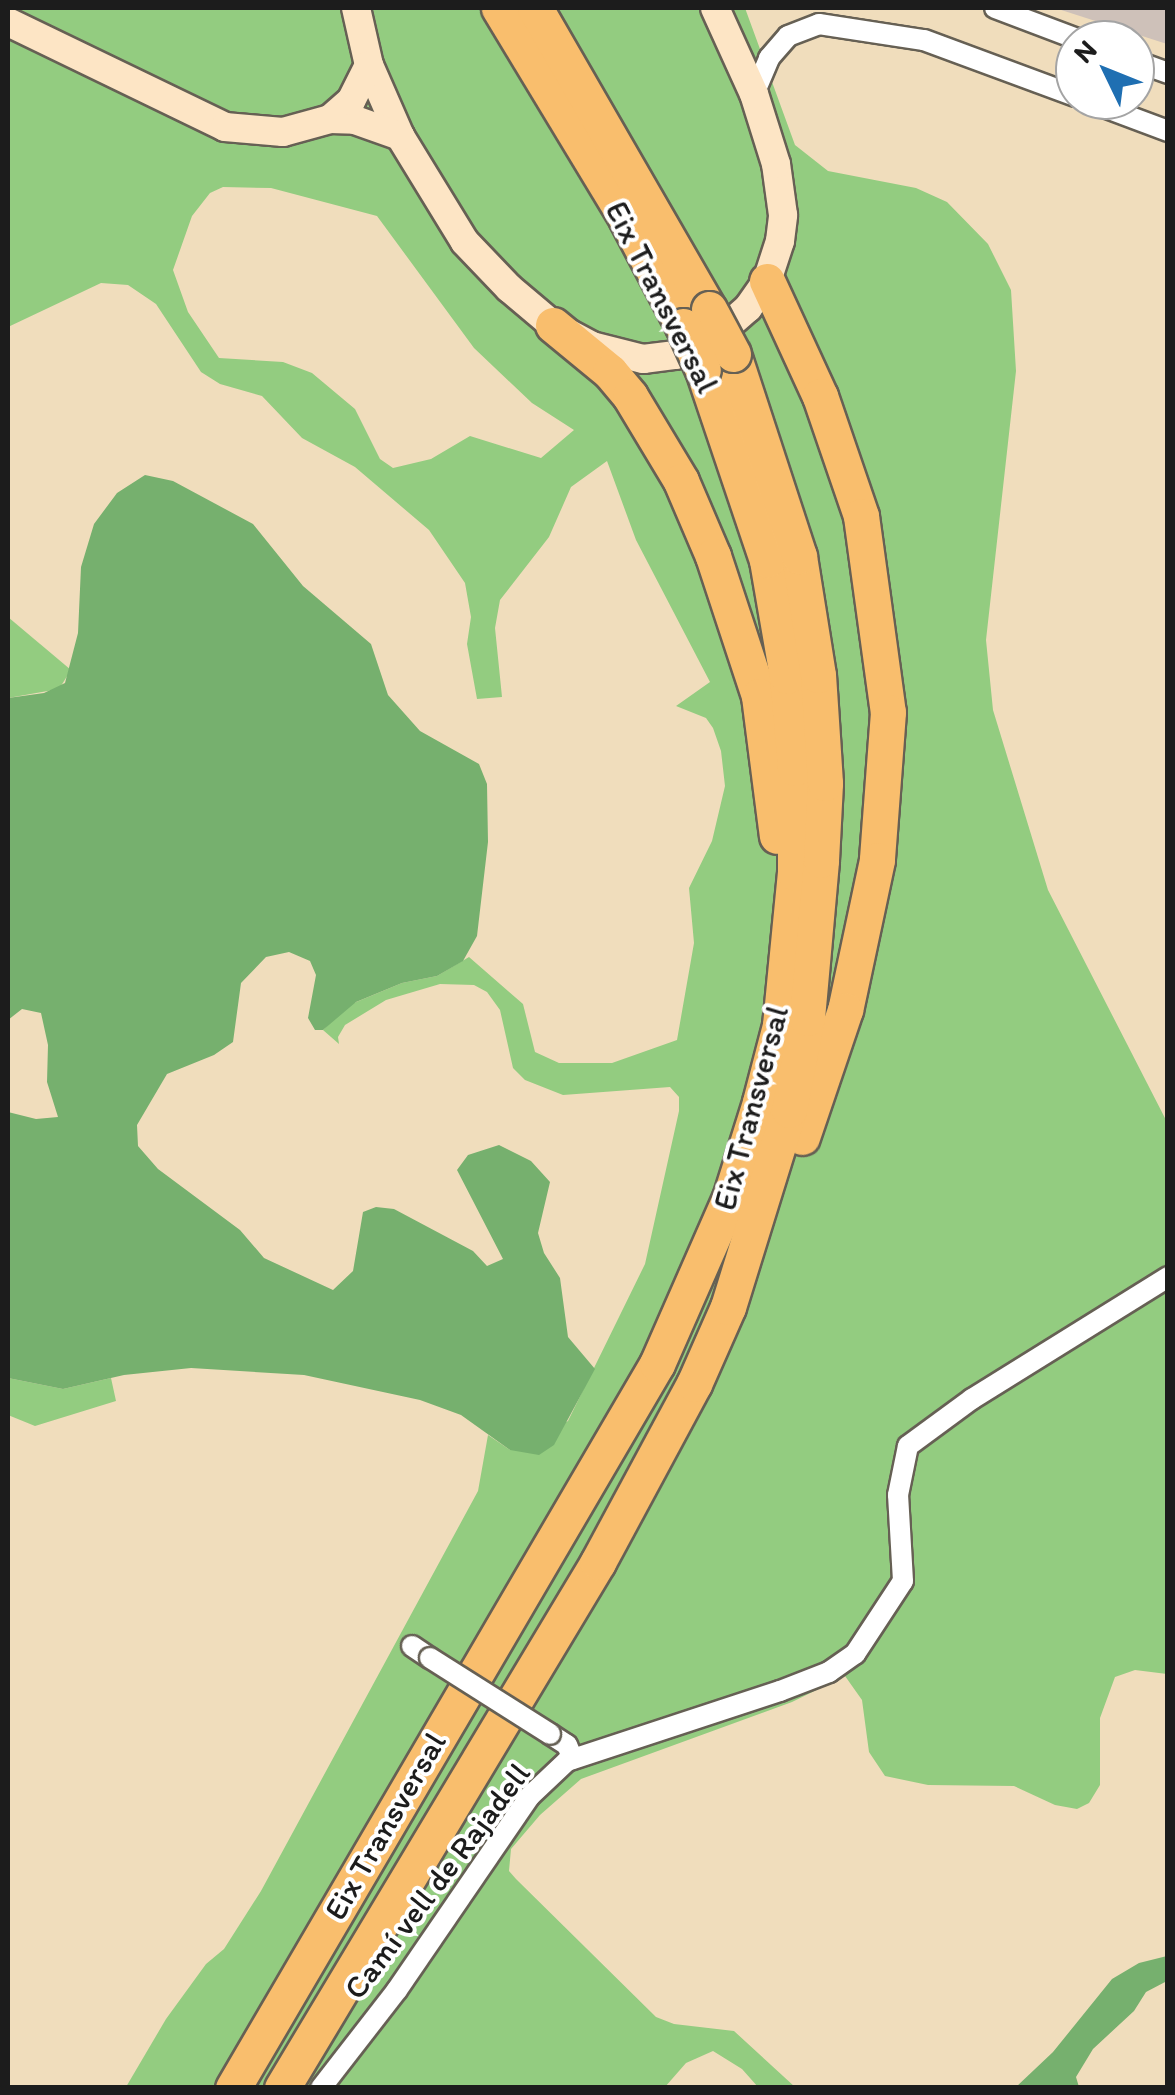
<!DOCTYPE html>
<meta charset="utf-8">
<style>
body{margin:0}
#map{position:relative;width:1175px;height:2095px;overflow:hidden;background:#f0ddbc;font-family:Itim,sans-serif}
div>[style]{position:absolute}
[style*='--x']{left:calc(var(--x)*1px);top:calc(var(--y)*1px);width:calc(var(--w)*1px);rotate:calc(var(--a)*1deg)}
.industrial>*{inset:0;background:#cec1b9}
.green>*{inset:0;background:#93cc80}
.forest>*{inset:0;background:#76b06e}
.roads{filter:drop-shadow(2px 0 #666054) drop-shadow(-2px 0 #666054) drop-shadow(0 2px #666054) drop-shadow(0 -2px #666054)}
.street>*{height:20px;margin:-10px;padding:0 10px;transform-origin:10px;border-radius:10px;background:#fff}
.secondary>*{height:28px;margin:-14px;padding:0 14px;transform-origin:14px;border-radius:14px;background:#fde5c5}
.highway>*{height:35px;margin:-17.5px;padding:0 17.5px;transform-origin:17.5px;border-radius:17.5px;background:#f9be6d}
.bridges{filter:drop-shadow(2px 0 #666054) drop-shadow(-2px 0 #666054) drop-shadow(0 2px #666054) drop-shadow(0 -2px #666054)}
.street-bridge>*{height:20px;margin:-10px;padding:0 10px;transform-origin:10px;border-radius:10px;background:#fff}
.highway-bridge>*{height:35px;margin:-17.5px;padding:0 17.5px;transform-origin:17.5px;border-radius:17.5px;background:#f9be6d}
span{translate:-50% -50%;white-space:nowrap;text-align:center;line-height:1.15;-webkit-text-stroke:8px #fff;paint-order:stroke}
.street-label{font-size:32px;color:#1c1c1c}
.frame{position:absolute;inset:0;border:10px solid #1c1c1c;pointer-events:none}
.north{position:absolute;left:1055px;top:20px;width:100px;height:100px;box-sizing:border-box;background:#fff;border:2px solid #a4a4a4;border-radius:50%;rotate:313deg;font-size:28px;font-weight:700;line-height:40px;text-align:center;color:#1c1c1c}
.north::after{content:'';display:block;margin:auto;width:35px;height:45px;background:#1f6fb2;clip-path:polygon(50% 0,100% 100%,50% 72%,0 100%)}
</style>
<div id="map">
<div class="industrial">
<div style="clip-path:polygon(1055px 8px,1167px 8px,1167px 44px)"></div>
</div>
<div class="green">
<div style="clip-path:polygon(evenodd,8px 8px,745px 8px,795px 145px,828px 171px,916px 188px,947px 202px,988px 244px,1011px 290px,1016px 371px,986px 640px,993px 710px,1048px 890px,1167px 1122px,1167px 1674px,1135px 1670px,1115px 1677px,1100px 1718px,1100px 1785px,1089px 1803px,1077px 1809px,1055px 1805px,1014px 1786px,928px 1785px,885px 1776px,869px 1752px,862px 1700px,845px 1676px,792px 1702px,581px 1779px,540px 1815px,511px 1849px,509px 1871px,516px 1879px,656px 2017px,674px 2024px,734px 2031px,795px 2087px,758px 2087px,742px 2069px,713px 2051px,686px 2063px,665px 2087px,126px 2087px,166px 2019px,206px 1964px,224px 1949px,261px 1891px,478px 1491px,488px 1435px,510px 1450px,568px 1421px,645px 1264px,679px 1111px,679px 1097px,670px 1087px,563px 1095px,525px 1080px,513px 1068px,500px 1010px,487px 992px,474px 985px,440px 984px,386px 1000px,345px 1025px,338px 1037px,339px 1044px,323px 1030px,349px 1005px,402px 983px,437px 976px,469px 957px,523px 1004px,535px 1052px,559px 1063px,612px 1063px,677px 1040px,694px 943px,689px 888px,712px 841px,725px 786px,721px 751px,713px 728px,706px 718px,676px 706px,710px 682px,636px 540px,607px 461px,571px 487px,549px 537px,500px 600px,495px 628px,502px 697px,477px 699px,467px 644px,471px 617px,465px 583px,429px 530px,355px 467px,302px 438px,262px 396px,220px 384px,201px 372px,156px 304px,128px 285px,101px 283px,8px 327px,8px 8px,223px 187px,271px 188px,377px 216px,474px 348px,532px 403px,574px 430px,541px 458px,470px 436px,431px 459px,393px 468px,380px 459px,355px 409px,312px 373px,283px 362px,219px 358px,188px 312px,173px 270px,192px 216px,210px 193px,223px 187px)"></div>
<div style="clip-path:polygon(8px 617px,71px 670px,59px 689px,8px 698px)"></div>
<div style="clip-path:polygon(8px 1378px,63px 1389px,111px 1378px,116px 1401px,35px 1426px,8px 1415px)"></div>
</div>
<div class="forest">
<div style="clip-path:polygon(145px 475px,173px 481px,253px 524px,303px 586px,371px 644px,388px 695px,420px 731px,479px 764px,487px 784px,488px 842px,477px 936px,463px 961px,437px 976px,402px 983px,356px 1002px,323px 1030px,315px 1030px,308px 1018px,316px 975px,310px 961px,289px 952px,266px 957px,241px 983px,233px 1042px,214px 1055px,167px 1074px,137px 1125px,138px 1146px,158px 1169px,240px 1230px,264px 1258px,333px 1290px,353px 1271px,363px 1212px,376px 1207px,394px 1209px,473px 1251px,487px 1266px,503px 1259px,457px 1170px,468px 1155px,499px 1145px,531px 1161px,550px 1182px,538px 1233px,544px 1253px,560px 1278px,568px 1337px,595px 1369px,554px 1445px,539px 1455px,510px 1450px,461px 1415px,420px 1400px,304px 1375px,191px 1368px,124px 1375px,63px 1389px,8px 1378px,8px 1112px,36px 1119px,58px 1117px,47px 1082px,48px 1045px,41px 1013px,22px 1009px,8px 1020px,8px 698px,44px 693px,65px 683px,78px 633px,81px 567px,94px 524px,117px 493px)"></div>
<div style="clip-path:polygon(1167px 1956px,1167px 1981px,1146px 1992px,1134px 2011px,1093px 2049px,1076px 2077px,1079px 2087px,1016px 2087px,1053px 2052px,1112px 1979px,1139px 1963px)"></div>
</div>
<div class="roads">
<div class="street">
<div style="--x:995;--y:8;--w:91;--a:20.6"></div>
<div style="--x:1135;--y:61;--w:35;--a:20"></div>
<div style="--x:754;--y:94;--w:39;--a:-67"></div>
<div style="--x:769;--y:58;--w:29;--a:-49"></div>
<div style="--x:788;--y:36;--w:33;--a:-21"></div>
<div style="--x:819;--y:24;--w:106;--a:8.7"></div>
<div style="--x:924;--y:40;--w:161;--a:20.3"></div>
<div style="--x:1085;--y:100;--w:89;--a:20.5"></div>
<div style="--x:412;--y:1646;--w:22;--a:34"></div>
<div style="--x:550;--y:1734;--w:20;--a:33"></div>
<div style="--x:567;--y:1745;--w:15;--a:67"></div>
<div style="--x:321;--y:2088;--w:124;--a:-52.2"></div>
<div style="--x:397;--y:1990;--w:235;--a:-55.6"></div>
<div style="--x:530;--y:1796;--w:51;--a:-43.4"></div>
<div style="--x:567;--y:1761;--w:224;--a:-18.2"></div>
<div style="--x:780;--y:1691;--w:53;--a:-21.2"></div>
<div style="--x:829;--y:1672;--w:32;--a:-35"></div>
<div style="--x:855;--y:1654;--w:87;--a:-56.7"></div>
<div style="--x:903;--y:1581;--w:86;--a:-93.3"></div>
<div style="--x:898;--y:1495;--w:50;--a:-78.5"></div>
<div style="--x:908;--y:1446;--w:79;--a:-36.3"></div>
<div style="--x:972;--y:1399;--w:231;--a:-31.9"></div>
</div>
<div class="secondary">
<div style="--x:356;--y:8;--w:58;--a:77.2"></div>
<div style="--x:369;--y:65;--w:77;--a:66.4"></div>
<div style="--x:400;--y:136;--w:124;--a:58.5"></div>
<div style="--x:465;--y:242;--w:64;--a:46.3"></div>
<div style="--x:509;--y:288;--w:57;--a:40.1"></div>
<div style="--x:553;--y:325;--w:44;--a:28.3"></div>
<div style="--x:592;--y:346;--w:53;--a:14.3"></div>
<div style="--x:643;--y:359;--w:33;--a:-7"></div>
<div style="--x:676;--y:355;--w:46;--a:-26"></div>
<div style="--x:717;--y:335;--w:41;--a:-41.1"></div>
<div style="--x:748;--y:308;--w:33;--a:-55"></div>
<div style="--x:767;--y:281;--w:42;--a:-72"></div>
<div style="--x:780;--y:241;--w:26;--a:-83"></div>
<div style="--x:783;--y:215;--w:51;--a:-97.8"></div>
<div style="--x:776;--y:164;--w:73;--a:-107.4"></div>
<div style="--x:754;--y:94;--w:94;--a:-114.4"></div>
<div style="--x:8;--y:22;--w:241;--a:25.8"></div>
<div style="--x:225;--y:127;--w:58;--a:4.9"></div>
<div style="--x:283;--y:132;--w:49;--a:-15.5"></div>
<div style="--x:330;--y:119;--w:25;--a:2"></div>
<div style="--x:355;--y:120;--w:48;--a:19.6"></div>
<div style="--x:330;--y:119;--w:28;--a:-41"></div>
<div style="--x:351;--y:101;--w:40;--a:-63.4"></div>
</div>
<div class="highway">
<div style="--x:499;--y:8;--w:245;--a:58.8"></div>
<div style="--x:626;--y:218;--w:122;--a:62.2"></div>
<div style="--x:535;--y:8;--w:348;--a:60"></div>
<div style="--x:767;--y:281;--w:127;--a:65.3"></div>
<div style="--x:820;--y:396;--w:127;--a:71.1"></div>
<div style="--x:861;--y:516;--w:198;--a:82.2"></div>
<div style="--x:888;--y:712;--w:148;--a:94.3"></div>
<div style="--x:877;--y:860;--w:153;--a:102"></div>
<div style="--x:845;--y:1010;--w:134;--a:108.7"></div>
<div style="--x:553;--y:325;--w:74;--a:39.5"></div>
<div style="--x:610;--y:372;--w:31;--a:50"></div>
<div style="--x:630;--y:396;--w:99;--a:59"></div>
<div style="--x:681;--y:481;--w:82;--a:66.9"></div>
<div style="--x:713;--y:556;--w:147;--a:71.8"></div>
<div style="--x:759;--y:696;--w:141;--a:82.7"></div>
<div style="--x:233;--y:2088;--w:839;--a:-59.65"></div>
<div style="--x:657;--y:1364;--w:181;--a:-66.3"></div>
<div style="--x:730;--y:1198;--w:101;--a:-72.6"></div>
<div style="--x:760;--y:1102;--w:80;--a:-75.4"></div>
<div style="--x:780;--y:1025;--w:153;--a:-84.4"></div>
<div style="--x:795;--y:873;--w:105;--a:-90"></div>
<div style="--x:795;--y:768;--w:92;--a:-95"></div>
<div style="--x:787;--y:676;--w:118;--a:-99.8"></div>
<div style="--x:767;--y:560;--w:200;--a:-108.6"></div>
<div style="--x:282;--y:2088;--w:614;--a:-59"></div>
<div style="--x:598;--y:1562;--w:202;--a:-61.7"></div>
<div style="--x:694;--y:1384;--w:84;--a:-66.2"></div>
<div style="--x:728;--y:1307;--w:206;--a:-72.8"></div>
<div style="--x:789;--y:1110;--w:94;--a:-78.9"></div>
<div style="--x:807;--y:1018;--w:159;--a:-84.9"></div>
<div style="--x:821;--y:860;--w:77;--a:-87"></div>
<div style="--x:825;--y:783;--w:108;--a:-93.7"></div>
<div style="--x:818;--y:675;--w:121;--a:-99.1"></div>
<div style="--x:799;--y:556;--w:213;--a:-108.1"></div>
</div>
</div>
<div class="bridges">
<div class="street-bridge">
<div style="--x:430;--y:1658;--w:142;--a:32.3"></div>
</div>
<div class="highway-bridge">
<div style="--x:709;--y:309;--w:51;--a:61.9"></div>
<div style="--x:683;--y:326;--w:48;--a:65.6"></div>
</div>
</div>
<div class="street-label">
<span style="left:662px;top:297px;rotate:63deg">Eix Transversal</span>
<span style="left:751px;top:1108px;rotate:-75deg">Eix Transversal</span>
<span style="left:385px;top:1826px;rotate:-60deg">Eix Transversal</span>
<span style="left:437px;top:1881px;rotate:-53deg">Camí vell de Rajadell</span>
</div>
<div class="frame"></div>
<div class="north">N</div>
</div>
